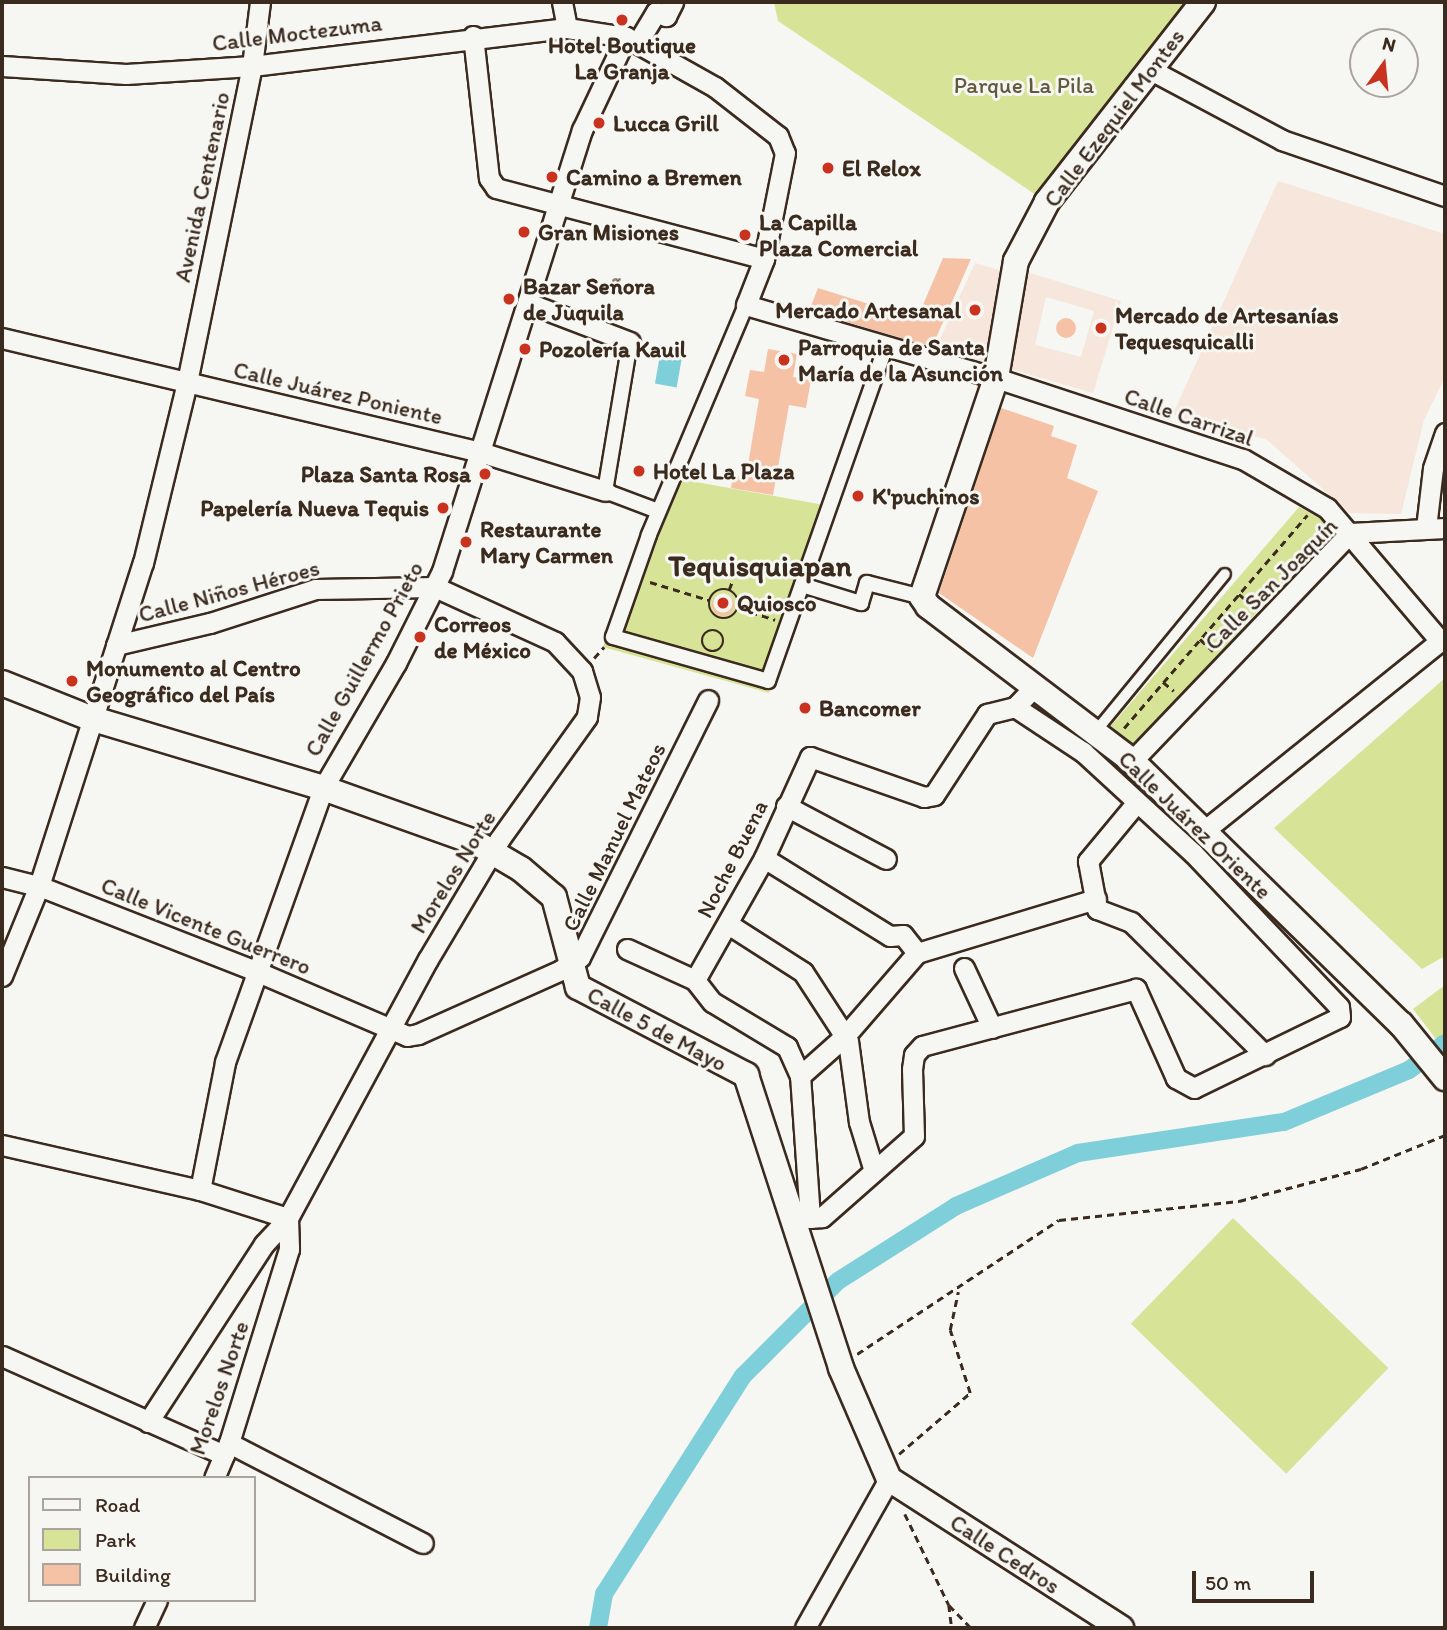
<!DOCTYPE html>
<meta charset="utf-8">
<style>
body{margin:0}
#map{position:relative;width:1447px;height:1630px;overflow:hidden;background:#f6f6f2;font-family:Itim,sans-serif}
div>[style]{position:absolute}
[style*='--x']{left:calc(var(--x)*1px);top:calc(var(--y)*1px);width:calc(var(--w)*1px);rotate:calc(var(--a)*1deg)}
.built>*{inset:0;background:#f6e6db}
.green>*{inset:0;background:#d7e497;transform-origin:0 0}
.water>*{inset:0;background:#7fcfda;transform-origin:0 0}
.canal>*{height:18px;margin:-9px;padding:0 9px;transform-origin:9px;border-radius:9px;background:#7fcfda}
.building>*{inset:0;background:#f5c2a5}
.round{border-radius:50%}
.path>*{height:2.5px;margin-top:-1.25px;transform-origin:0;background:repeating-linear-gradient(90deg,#3b2a1e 0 7px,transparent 0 12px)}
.path>.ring{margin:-1.25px;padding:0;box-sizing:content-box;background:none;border:2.5px solid #3b2a1e;border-radius:50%}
.roads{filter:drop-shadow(2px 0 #3b2a1e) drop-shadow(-2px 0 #3b2a1e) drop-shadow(0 2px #3b2a1e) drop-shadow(0 -2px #3b2a1e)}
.service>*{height:10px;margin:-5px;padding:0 5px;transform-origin:5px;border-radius:5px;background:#f6f6f2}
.pedestrian>*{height:14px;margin:-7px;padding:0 7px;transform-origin:7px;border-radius:7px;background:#f6f6f2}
.minor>*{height:19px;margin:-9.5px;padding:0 9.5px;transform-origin:9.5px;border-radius:9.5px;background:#f6f6f2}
.tertiary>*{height:24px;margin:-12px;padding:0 12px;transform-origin:12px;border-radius:12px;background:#f6f6f2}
.dots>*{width:19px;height:19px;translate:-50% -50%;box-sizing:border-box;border:4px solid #f6f6f2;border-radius:50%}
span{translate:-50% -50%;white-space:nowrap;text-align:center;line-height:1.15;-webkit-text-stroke:6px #f6f6f2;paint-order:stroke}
.street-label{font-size:23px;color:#3b2a1e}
.poi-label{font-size:23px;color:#3b2a1e;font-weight:700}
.left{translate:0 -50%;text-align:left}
.right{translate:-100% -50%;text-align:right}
.park-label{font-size:23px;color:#62583c}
.district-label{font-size:30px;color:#3b2a1e;font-weight:700}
.frame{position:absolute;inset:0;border:4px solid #3b2a1e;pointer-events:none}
.legend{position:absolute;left:28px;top:1476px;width:228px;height:126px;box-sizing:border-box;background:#f6f6f2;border:2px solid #aba49d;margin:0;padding:9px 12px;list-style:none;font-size:21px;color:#3b2a1e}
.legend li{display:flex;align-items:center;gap:14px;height:35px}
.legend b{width:35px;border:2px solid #aba49d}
.north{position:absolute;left:1349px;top:28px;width:70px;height:70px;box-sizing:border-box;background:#f6f6f2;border:2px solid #aba49d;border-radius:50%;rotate:15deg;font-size:19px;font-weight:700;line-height:28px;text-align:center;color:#3b2a1e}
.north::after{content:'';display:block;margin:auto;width:24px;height:32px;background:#c8321e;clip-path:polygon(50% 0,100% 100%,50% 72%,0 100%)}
.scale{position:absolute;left:1192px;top:1571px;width:122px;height:32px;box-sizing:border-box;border:4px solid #3b2a1e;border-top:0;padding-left:9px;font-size:21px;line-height:24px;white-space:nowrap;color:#3b2a1e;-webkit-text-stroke:5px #f6f6f2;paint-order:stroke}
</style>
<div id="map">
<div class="built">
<div style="clip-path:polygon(1278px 181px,1445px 234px,1445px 377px,1424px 420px,1401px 514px,1350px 513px,1266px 439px,1238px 433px,1236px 441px,1173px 414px)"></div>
<div style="clip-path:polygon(975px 263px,1003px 271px,987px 363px,936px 348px)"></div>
<div style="clip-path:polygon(evenodd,1027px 272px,1121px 301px,1093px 393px,1007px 368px,1027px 272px,1046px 297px,1094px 311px,1081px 357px,1035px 345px,1046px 297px)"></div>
</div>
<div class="green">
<div style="clip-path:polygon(774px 2px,1198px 2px,1042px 199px,778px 21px)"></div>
<div style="clip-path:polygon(674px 478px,824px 505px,769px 693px,603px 647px)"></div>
<div style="clip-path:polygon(1299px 507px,1324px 521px,1324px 539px,1132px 748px,1110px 727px)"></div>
<div style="clip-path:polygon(1445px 678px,1445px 956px,1422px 969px,1274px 828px)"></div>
<div style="clip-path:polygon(1445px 985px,1445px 1051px,1413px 1009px)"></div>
<div style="left:1233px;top:1218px;width:216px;height:147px;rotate:44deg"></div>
</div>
<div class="water">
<div style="left:660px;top:355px;width:22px;height:29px;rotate:10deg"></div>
</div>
<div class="canal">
<div style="--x:598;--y:1628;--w:35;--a:-80"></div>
<div style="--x:604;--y:1594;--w:259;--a:-57.5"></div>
<div style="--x:743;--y:1376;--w:134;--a:-45"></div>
<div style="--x:838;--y:1281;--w:140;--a:-32.4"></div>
<div style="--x:956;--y:1206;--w:133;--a:-23.5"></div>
<div style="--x:1078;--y:1153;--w:208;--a:-8.6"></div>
<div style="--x:1284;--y:1122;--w:135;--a:-22.6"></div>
<div style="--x:1409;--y:1070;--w:45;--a:-36.9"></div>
</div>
<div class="building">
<div style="clip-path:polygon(943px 258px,971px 259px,932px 347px,809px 311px,818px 288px,917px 319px)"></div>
<div class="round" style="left:1056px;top:318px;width:20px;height:20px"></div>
<div style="clip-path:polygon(768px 349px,797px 354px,793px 377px,811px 380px,806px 408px,789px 405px,773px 495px,731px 488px,733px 475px,746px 477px,759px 399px,745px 396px,750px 370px,764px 372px)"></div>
<div style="clip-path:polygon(1001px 408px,1054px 426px,1051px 436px,1077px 445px,1067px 478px,1098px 491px,1033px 658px,939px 593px)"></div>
<div class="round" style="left:712px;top:594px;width:22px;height:22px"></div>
</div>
<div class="path">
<div style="--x:650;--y:582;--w:62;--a:17"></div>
<div class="ring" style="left:709px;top:589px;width:27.5px;height:27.5px"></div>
<div style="--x:729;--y:590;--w:27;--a:-70"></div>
<div style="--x:1239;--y:594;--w:21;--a:41"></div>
<div style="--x:739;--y:608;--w:38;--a:18"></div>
<div class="ring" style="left:702px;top:630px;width:19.5px;height:19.5px"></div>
<div style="--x:1200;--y:639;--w:18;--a:43"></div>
<div style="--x:594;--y:658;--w:15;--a:-48"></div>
<div style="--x:1163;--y:682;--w:14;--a:39"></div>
<div style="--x:1124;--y:728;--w:281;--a:-49.3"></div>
<div style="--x:857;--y:1354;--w:242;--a:-33.6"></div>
<div style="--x:1059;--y:1220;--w:181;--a:-6"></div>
<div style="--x:1239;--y:1201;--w:126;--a:-14.7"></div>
<div style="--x:1361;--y:1169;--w:91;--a:-22"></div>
<div style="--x:899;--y:1454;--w:94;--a:-40.7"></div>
<div style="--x:970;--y:1393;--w:66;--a:-107.6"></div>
<div style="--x:950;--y:1330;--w:39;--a:-78"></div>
<div style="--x:905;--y:1514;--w:101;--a:64.2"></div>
<div style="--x:949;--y:1605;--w:32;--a:46"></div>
<div style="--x:949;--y:1605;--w:23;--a:83"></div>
</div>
<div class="roads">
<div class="service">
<div style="--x:1096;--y:731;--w:203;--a:-50.6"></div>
</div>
<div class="pedestrian">
<div style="--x:746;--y:305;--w:250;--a:112.9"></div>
<div style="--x:649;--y:535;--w:108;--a:109.4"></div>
<div style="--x:613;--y:637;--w:161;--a:15.8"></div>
<div style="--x:768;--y:681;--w:356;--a:-70.6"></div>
<div style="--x:630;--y:342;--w:151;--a:99.5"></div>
<div style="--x:605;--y:491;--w:57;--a:20.7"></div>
<div style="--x:802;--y:585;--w:62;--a:17"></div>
<div style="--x:861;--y:603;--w:21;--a:-73"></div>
<div style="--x:867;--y:583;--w:57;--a:14.3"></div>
</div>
<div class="minor">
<div style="--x:562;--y:2;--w:26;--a:79"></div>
<div style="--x:473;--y:36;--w:143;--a:83.6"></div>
<div style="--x:489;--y:178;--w:12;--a:55"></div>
<div style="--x:496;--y:188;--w:277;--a:14.8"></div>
<div style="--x:638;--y:42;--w:35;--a:-59"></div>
<div style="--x:656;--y:12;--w:11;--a:22"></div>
<div style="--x:666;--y:16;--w:16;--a:-63"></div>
<div style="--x:2;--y:66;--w:124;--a:3.7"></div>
<div style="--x:126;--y:74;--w:126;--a:-3.6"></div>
<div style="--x:252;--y:66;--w:317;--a:-6.9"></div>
<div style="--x:567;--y:28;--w:60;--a:8.7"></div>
<div style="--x:626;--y:37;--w:102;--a:29.3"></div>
<div style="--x:715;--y:87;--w:80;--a:37.9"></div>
<div style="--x:778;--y:136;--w:18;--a:68"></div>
<div style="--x:785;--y:153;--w:108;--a:101.2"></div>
<div style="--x:764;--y:259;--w:49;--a:111.4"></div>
<div style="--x:746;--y:305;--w:260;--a:16.3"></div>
<div style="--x:996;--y:378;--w:260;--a:18.2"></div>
<div style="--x:1243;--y:459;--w:97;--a:30.3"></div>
<div style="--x:1327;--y:508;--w:175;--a:49.6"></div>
<div style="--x:1440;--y:641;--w:303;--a:141.2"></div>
<div style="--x:1151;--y:70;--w:149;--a:28.1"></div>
<div style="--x:1282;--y:140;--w:172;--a:19"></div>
<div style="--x:528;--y:303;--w:109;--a:20.9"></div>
<div style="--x:2;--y:338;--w:491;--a:13.4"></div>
<div style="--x:480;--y:452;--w:131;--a:17.3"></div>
<div style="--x:1426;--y:528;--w:60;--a:-83.3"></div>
<div style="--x:1433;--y:468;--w:37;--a:-71"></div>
<div style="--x:116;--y:645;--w:97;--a:-13.2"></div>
<div style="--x:210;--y:623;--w:110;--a:-17.9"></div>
<div style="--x:315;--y:589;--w:120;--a:-1"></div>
<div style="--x:435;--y:587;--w:132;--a:24.6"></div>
<div style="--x:555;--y:642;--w:40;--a:47"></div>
<div style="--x:582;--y:671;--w:27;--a:73"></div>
<div style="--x:590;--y:697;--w:20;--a:99"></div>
<div style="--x:587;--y:717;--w:151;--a:125.6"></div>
<div style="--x:499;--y:840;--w:139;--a:120.8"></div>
<div style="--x:428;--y:959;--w:294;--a:118.4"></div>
<div style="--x:288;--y:1218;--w:31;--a:88"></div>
<div style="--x:289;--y:1249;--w:203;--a:107.2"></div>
<div style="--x:229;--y:1443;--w:38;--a:113"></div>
<div style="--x:1015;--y:707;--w:82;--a:33.5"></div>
<div style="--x:1083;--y:752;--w:149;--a:42.6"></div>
<div style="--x:1193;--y:853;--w:212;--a:46.5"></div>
<div style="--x:1339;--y:1007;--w:10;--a:84"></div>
<div style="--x:1340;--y:1017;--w:162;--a:154.1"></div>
<div style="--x:1194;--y:1088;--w:21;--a:-151"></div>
<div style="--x:1176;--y:1078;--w:98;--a:-114.2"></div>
<div style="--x:1136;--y:989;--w:221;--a:165.1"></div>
<div style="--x:922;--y:1046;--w:12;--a:132"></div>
<div style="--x:914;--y:1055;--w:14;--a:98"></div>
<div style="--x:912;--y:1069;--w:67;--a:88.3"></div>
<div style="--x:914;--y:1136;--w:123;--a:138.6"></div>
<div style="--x:822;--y:1217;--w:12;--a:175"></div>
<div style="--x:810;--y:1218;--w:142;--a:-94"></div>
<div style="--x:800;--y:1076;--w:32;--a:-114"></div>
<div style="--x:787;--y:1047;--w:87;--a:-149"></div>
<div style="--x:712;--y:1002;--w:28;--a:-128"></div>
<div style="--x:695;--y:980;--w:140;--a:-60.5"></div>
<div style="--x:764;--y:858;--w:111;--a:-65.5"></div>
<div style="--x:810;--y:757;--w:121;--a:19.3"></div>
<div style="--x:924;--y:797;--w:10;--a:-11"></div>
<div style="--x:934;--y:795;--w:97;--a:-56.8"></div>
<div style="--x:987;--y:714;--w:29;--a:-14"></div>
<div style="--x:1015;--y:707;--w:30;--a:-46"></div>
<div style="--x:1132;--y:761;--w:315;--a:-46.3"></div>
<div style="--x:1350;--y:533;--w:95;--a:-3"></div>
<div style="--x:1137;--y:802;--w:77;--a:129.7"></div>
<div style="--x:1088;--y:861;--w:49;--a:79.4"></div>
<div style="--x:1097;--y:909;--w:36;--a:21"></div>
<div style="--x:1131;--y:922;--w:189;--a:44.8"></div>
<div style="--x:786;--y:806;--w:113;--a:27.9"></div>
<div style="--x:764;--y:858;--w:148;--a:31.8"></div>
<div style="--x:890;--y:936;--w:13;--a:-4"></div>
<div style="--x:903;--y:935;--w:23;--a:52"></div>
<div style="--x:2;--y:877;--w:38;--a:14"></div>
<div style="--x:39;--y:886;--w:235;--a:21.4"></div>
<div style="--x:258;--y:972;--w:162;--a:23.2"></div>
<div style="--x:407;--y:1036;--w:11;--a:-10"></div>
<div style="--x:418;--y:1034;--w:157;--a:-24.1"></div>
<div style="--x:561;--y:970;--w:23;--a:-34"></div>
<div style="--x:580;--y:957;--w:287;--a:-63.5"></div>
<div style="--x:728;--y:924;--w:89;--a:32.6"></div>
<div style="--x:803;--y:972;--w:82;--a:56.9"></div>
<div style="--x:848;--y:1041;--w:82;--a:82.3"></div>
<div style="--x:859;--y:1122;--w:51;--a:73"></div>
<div style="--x:627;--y:949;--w:75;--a:24.5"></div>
<div style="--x:917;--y:953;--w:187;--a:-16.8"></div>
<div style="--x:964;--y:968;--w:66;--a:65"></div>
<div style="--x:2;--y:976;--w:97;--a:-67.7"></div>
<div style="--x:39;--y:886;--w:339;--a:-72.2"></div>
<div style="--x:143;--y:563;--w:186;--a:-76.3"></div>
<div style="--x:187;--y:382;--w:323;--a:-78.4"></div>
<div style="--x:252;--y:66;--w:64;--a:-82.9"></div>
<div style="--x:800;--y:1076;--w:60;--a:-41.6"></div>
<div style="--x:845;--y:1036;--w:110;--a:-49.1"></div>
<div style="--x:2;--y:1145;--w:203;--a:12.8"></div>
<div style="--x:200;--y:1190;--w:92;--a:17.7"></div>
<div style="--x:200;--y:1190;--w:130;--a:-78.9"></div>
<div style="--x:225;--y:1062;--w:291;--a:-70.3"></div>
<div style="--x:323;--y:788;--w:145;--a:-59.7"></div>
<div style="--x:396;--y:663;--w:103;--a:-63.4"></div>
<div style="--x:442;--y:571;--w:463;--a:-72.4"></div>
<div style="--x:582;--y:130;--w:103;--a:-64.7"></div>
<div style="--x:2;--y:1356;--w:243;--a:24"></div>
<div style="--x:148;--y:1422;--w:212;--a:-56.9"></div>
<div style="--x:264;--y:1244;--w:35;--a:-47"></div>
<div style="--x:229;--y:1443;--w:218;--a:27.3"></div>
<div style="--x:144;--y:1628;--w:31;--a:-65"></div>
<div style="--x:805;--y:1628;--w:171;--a:-60.6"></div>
</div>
<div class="tertiary">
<div style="--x:1203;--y:2;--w:254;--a:128"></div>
<div style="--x:1047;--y:202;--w:67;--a:117.7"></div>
<div style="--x:1016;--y:261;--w:119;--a:99.7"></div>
<div style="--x:996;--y:378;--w:231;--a:108.7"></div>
<div style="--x:922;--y:597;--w:11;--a:56"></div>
<div style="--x:928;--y:606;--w:256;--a:37.2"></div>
<div style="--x:1132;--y:761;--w:376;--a:44.4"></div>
<div style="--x:1401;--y:1024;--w:70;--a:50.8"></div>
<div style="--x:2;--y:683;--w:95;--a:21.7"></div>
<div style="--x:90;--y:718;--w:243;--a:16.7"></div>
<div style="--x:323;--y:788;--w:161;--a:19.6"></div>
<div style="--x:475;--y:842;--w:53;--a:30.4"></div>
<div style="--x:521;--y:869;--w:43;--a:40.3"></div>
<div style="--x:554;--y:897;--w:93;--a:75.1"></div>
<div style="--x:578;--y:987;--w:190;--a:27.6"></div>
<div style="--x:746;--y:1075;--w:308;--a:72"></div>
<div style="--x:841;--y:1368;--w:121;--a:66.6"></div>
<div style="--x:889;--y:1479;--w:276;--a:32.7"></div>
</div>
</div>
<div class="dots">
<div style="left:622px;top:20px;background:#c8321e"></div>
<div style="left:599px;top:123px;background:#c8321e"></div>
<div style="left:828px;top:168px;background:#c8321e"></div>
<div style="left:552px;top:177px;background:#c8321e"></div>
<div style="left:524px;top:232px;background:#c8321e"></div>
<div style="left:745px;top:235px;background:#c8321e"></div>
<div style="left:509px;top:299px;background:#c8321e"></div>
<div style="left:975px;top:310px;background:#c8321e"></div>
<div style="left:1101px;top:328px;background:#c8321e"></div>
<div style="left:525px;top:349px;background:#c8321e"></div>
<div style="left:784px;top:360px;background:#c8321e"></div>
<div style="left:639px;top:471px;background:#c8321e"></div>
<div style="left:485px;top:474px;background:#c8321e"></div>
<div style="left:858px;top:496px;background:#c8321e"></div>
<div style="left:443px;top:508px;background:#c8321e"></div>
<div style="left:466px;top:542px;background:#c8321e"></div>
<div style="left:723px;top:603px;background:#c8321e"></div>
<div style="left:420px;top:637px;background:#c8321e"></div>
<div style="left:72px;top:681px;background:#c8321e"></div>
<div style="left:805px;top:708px;background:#c8321e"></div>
</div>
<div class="street-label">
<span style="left:297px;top:33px;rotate:-7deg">Calle Moctezuma</span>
<span style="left:1114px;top:118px;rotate:-53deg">Calle Ezequiel Montes</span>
<span style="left:202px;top:187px;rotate:-78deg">Avenida Centenario</span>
<span style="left:338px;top:393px;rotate:13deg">Calle Juárez Poniente</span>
<span style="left:1189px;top:417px;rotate:19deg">Calle Carrizal</span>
<span style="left:1271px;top:584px;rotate:-45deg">Calle San Joaquín</span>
<span style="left:229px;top:591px;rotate:-15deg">Calle Niños Héroes</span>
<span style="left:364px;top:659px;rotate:-61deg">Calle Guillermo Prieto</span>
<span style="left:1195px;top:825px;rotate:44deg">Calle Juárez Oriente</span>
<span style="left:614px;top:837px;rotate:-64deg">Calle Manuel Mateos</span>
<span style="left:732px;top:859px;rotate:-63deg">Noche Buena</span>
<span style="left:453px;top:872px;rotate:-58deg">Morelos Norte</span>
<span style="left:206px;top:926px;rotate:22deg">Calle Vicente Guerrero</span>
<span style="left:657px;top:1029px;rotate:28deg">Calle 5 de Mayo</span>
<span style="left:219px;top:1388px;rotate:-71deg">Morelos Norte</span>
<span style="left:1005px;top:1554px;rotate:33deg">Calle Cedros</span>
</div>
<div class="poi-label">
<span style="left:622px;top:58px">Hotel Boutique<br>La Granja</span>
<span class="left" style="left:613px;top:123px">Lucca Grill</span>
<span class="left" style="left:842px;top:168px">El Relox</span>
<span class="left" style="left:566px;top:177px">Camino a Bremen</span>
<span class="left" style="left:759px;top:235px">La Capilla<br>Plaza Comercial</span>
<span class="left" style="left:538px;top:232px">Gran Misiones</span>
<span class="left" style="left:523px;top:299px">Bazar Señora<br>de Juquila</span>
<span class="right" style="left:961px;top:310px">Mercado Artesanal</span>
<span class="left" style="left:1115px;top:328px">Mercado de Artesanías<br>Tequesquicalli</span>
<span class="left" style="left:798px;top:360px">Parroquia de Santa<br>María de la Asunción</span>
<span class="left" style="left:539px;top:349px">Pozolería Kauil</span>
<span class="left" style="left:653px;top:471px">Hotel La Plaza</span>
<span class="right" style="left:471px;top:474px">Plaza Santa Rosa</span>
<span class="left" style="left:872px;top:496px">K'puchinos</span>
<span class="right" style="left:429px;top:508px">Papelería Nueva Tequis</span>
<span class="left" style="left:480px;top:542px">Restaurante<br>Mary Carmen</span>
<span class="left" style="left:737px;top:603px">Quiosco</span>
<span class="left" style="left:434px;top:637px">Correos<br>de México</span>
<span class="left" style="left:86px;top:681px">Monumento al Centro<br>Geográfico del País</span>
<span class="left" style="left:819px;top:708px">Bancomer</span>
</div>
<div class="park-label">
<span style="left:1024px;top:85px">Parque La Pila</span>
</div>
<div class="district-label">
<span style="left:760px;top:566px">Tequisquiapan</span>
</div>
<div class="frame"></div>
<ul class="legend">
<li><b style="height:9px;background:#f6f6f2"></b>Road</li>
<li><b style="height:19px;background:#d7e497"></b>Park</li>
<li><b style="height:19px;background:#f5c2a5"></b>Building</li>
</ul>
<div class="north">N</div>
<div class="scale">50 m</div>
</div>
